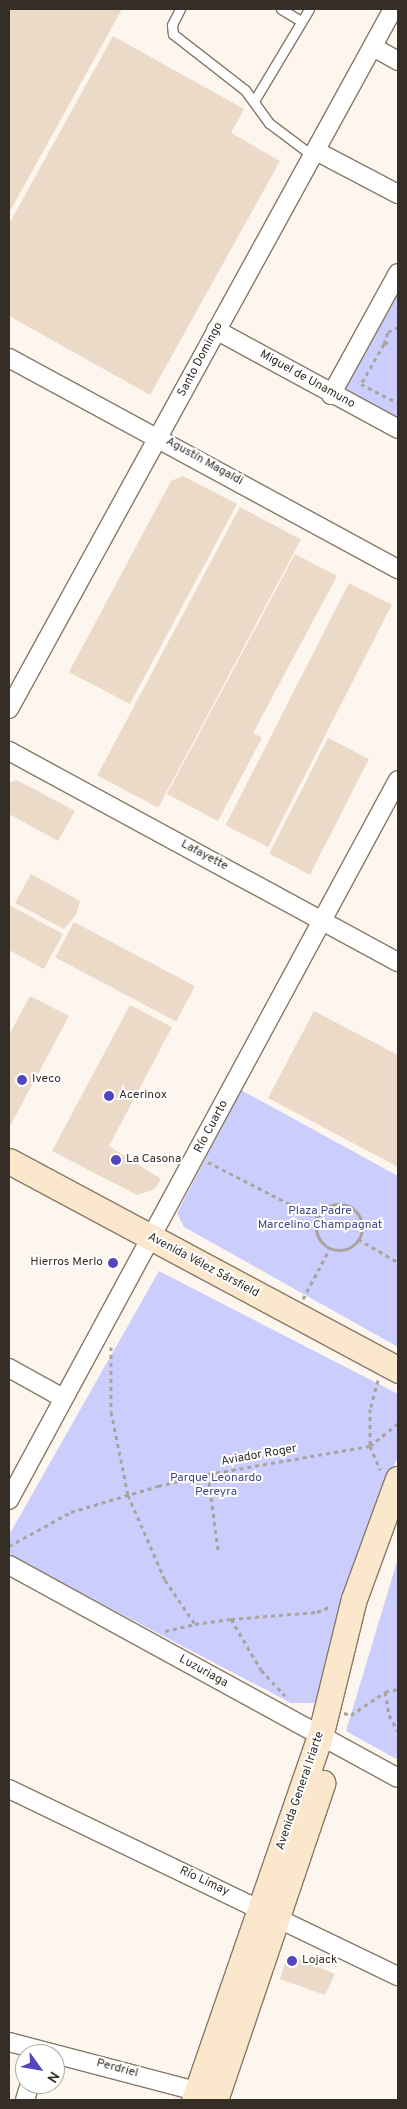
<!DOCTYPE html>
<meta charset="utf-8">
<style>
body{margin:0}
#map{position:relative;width:407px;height:2109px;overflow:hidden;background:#fdf6ef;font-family:Overpass,sans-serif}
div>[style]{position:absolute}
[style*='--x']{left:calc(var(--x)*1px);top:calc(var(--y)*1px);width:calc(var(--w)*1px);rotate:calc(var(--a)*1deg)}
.green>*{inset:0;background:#cbcefd}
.building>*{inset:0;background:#ebdac7;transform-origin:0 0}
.path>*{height:3px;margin-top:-1.5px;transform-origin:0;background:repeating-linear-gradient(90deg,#aaa39c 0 4px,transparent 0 8px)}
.path>.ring{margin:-1.5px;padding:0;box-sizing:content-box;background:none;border:3px solid #aaa39c;border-radius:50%}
.roads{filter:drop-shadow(1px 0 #887967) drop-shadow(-1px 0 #887967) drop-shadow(0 1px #887967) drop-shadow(0 -1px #887967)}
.lane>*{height:9px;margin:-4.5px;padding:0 4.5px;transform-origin:4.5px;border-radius:4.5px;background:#fff}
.street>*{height:18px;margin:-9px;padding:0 9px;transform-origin:9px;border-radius:9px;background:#fff}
.secondary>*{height:25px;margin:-12.5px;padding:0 12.5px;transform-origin:12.5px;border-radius:12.5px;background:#fbe7cc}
.dots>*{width:14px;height:14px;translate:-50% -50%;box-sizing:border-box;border:2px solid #fff;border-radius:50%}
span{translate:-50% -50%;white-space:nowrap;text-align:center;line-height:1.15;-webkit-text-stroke:4px #fff;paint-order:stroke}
.street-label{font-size:12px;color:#352e27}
.poi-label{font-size:12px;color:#352e27}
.left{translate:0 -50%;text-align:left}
.right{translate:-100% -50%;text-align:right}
.park-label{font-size:12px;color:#464586}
.frame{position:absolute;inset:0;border:10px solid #352e27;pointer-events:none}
.north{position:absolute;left:15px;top:2044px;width:50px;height:50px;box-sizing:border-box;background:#fff;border:1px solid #aeaba9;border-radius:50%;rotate:122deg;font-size:14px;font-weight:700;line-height:20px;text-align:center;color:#352e27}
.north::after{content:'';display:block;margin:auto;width:18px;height:22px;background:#5246bd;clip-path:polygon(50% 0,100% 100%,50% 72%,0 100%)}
</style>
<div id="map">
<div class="green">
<div style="clip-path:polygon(398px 286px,398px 418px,343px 388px)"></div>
<div style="clip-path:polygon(241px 1090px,398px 1176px,398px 1347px,184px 1227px,177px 1213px)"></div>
<div style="clip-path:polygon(159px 1271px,398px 1394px,398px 1457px,357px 1554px,340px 1604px,319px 1703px,291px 1703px,9px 1555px,9px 1535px)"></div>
<div style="clip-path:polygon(398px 1558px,398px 1760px,346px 1731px)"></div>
</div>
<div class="building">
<div style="clip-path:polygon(9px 9px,122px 9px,9px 213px)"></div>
<div style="clip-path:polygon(113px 36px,244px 109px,231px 133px,280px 161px,150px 395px,9px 316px,9px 224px)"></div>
<div style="clip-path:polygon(183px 476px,237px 504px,130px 704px,69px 672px,171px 481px)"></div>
<div style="left:240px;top:507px;width:69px;height:304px;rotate:28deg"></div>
<div style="clip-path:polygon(295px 554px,337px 576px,253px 733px,262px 738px,218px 821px,167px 794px)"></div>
<div style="left:349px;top:583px;width:48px;height:272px;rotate:27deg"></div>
<div style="left:328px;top:738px;width:46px;height:130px;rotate:27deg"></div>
<div style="clip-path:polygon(17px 780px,75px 811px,58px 841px,9px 814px,9px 783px)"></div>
<div style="clip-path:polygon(31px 874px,80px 901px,76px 915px,64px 929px,15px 903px)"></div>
<div style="clip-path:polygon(9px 905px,63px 934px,44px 969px,9px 950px)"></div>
<div style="left:74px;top:922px;width:137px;height:40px;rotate:28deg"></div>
<div style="clip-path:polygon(30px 996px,69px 1016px,10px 1126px,9px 1035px)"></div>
<div style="clip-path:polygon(130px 1005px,172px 1027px,109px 1146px,161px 1179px,155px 1189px,137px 1195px,52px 1151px)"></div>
<div style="clip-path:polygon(314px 1011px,398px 1055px,398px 1167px,268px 1098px)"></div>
<div style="clip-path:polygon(294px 1957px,335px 1974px,325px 1995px,280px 1979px,286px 1960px)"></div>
</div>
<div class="path">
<div style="--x:388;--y:342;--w:4;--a:153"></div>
<div style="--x:384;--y:344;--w:46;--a:119.9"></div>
<div style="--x:361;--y:384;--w:42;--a:27.2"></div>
<div style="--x:384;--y:344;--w:13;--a:-72"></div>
<div style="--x:388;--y:332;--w:11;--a:-27"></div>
<div style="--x:208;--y:1162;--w:123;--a:27.2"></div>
<div class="ring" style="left:316px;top:1204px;width:43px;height:43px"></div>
<div style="--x:358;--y:1239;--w:46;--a:29.9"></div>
<div style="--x:303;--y:1299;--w:58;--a:-62.1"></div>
<div style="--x:111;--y:1347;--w:65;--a:90"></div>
<div style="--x:111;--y:1412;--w:85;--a:78.4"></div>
<div style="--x:128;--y:1495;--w:93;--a:66.5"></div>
<div style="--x:165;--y:1580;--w:53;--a:55.7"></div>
<div style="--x:195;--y:1624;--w:36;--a:-8"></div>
<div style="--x:231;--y:1619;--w:59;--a:59.5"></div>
<div style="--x:261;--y:1670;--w:35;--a:47"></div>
<div style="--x:378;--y:1380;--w:30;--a:105"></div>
<div style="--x:370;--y:1409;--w:37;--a:90"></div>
<div style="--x:370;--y:1446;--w:26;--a:67"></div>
<div style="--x:208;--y:1474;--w:77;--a:82.5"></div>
<div style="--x:9;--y:1546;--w:71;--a:-28.7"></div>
<div style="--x:71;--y:1512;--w:91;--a:-16.6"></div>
<div style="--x:158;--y:1486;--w:51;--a:-13.5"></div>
<div style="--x:208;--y:1474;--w:164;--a:-9.8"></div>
<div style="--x:370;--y:1446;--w:36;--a:-39"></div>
<div style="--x:231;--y:1619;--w:86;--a:-4.7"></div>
<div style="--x:317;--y:1612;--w:16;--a:-22"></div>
<div style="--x:165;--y:1631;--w:31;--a:-13"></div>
<div style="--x:385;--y:1692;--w:23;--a:80"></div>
<div style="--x:389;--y:1715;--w:18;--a:61"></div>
<div style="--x:344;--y:1713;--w:7;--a:16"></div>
<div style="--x:351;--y:1715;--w:41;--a:-34.1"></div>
<div style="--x:385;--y:1692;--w:13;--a:-13"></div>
</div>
<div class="roads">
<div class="lane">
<div style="--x:180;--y:9;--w:18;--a:117"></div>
<div style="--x:172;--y:25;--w:9;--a:84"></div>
<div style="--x:173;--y:34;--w:91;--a:37.9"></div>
<div style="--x:245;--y:90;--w:41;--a:54"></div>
<div style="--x:269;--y:123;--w:55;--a:36.9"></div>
<div style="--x:281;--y:9;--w:23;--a:31"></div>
<div style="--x:254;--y:101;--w:107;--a:-59.1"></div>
</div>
<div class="street">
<div style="--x:373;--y:47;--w:29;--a:29"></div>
<div style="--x:316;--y:151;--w:93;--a:27.7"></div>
<div style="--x:216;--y:330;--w:207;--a:28.5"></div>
<div style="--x:9;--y:358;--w:443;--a:28.5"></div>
<div style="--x:331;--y:395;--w:139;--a:-61.2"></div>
<div style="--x:9;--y:709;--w:798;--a:-61.25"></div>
<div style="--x:9;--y:751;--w:443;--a:28.5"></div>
<div style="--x:9;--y:1368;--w:62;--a:29.1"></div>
<div style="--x:9;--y:1500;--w:818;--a:-61.62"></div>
<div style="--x:9;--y:1565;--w:443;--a:28.7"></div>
<div style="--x:9;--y:1789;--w:432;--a:25.7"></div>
<div style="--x:9;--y:2042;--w:205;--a:14.7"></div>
<div style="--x:25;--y:2100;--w:17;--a:-73"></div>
</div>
<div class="secondary">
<div style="--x:9;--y:1161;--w:442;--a:28.2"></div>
<div style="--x:194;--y:2100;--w:384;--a:-70.9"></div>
<div style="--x:320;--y:1737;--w:142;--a:-76.2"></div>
<div style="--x:354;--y:1599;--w:128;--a:-69.9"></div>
<div style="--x:215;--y:2100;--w:335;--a:-71.3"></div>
</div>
</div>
<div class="dots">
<div style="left:22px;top:1080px;background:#5246bd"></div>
<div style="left:109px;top:1096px;background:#5246bd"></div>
<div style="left:116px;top:1160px;background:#5246bd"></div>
<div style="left:113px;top:1263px;background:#5246bd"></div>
<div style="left:292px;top:1961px;background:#5246bd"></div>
</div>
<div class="street-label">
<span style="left:201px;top:360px;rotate:-62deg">Santo Domingo</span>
<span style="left:307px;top:380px;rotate:29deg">Miguel de Unamuno</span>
<span style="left:204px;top:462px;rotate:29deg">Agustín Magaldi</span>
<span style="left:204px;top:856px;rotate:28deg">Lafayette</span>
<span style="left:212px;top:1127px;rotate:-62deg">Río Cuarto</span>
<span style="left:203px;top:1266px;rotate:28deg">Avenida Vélez Sársfield</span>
<span style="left:259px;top:1456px;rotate:-10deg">Aviador Roger</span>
<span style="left:203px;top:1672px;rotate:29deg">Luzuriaga</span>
<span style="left:301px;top:1791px;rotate:-71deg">Avenida General Iriarte</span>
<span style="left:204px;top:1882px;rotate:25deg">Río Limay</span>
<span style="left:117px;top:2069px;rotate:15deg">Perdriel</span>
</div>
<div class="poi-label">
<span class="left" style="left:32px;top:1080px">Iveco</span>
<span class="left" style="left:119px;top:1096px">Acerinox</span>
<span class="left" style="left:126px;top:1160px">La Casona</span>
<span class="right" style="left:103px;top:1263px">Hierros Merlo</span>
<span class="left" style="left:302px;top:1961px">Lojack</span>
</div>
<div class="park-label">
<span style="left:320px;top:1219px">Plaza Padre<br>Marcelino Champagnat</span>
<span style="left:216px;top:1486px">Parque Leonardo<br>Pereyra</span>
</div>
<div class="frame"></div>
<div class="north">N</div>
</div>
